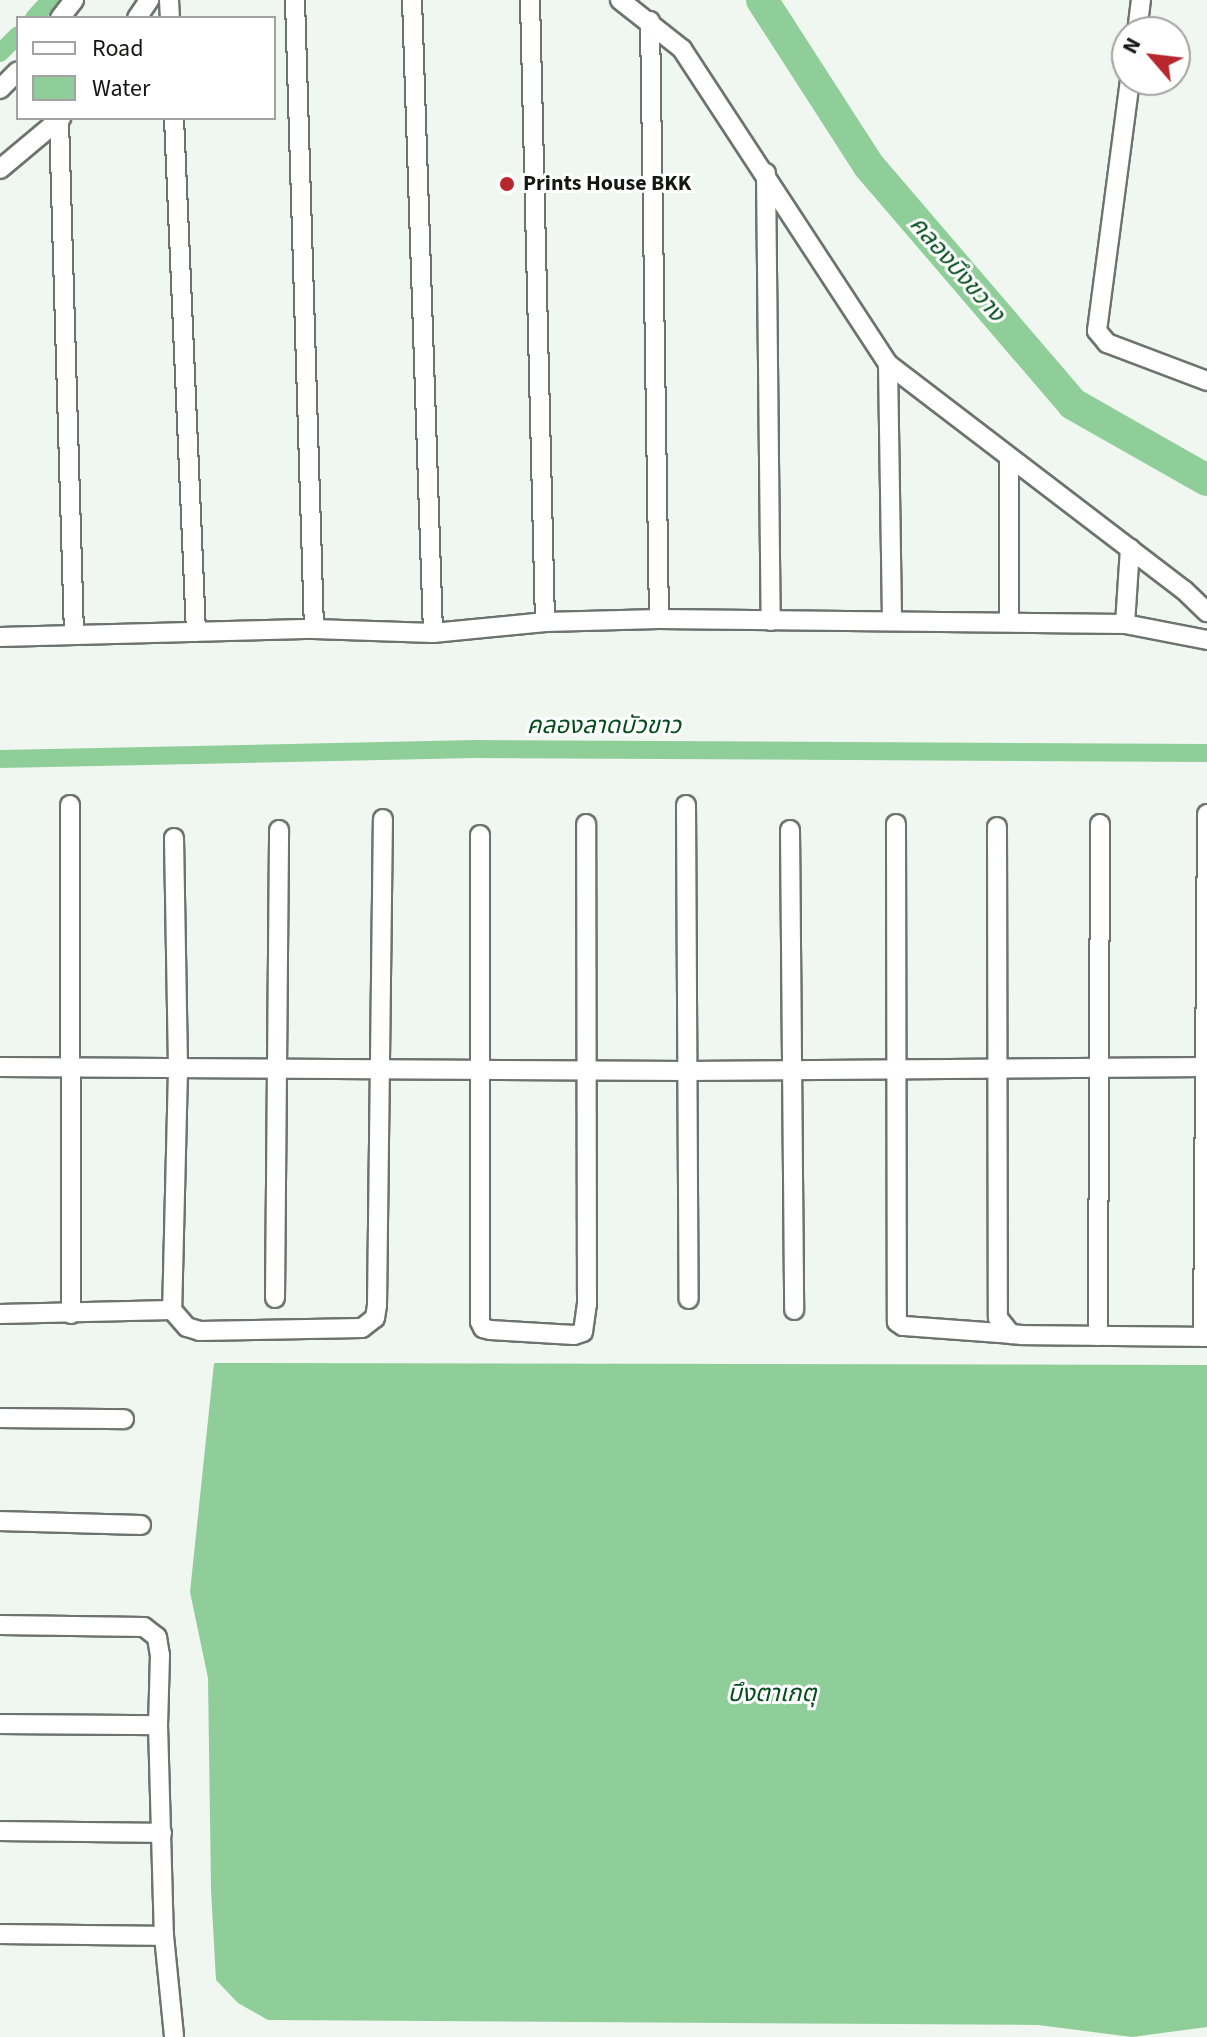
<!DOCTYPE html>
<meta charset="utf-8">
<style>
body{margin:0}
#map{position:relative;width:1207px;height:2037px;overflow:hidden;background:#f0f7f1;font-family:"Source Sans 3","Noto Sans Thai",sans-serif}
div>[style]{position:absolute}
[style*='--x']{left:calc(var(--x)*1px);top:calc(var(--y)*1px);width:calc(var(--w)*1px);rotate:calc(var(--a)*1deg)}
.water>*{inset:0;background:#90ce99}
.canal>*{height:18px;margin:-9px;padding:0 9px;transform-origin:9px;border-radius:9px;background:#90ce99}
.river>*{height:32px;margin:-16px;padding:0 16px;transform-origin:16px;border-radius:16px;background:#90ce99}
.roads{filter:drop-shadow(2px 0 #6d736d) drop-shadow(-2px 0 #6d736d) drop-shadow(0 2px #6d736d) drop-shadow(0 -2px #6d736d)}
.minor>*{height:18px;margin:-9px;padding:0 9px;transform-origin:9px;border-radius:9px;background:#fff}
.dots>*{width:22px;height:22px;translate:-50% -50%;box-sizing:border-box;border:4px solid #fff;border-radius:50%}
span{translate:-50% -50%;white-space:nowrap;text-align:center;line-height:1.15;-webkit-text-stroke:6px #fff;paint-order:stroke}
.poi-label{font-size:22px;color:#151715;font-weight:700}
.left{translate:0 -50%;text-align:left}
.water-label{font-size:24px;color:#034d1c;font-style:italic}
.legend{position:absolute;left:16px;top:16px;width:260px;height:104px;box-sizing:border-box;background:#fff;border:2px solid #a1a2a1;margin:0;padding:10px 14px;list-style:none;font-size:24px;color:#151715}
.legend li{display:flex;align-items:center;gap:16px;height:40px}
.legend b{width:40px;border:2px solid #a1a2a1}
.north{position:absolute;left:1111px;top:16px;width:80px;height:80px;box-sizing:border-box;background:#fff;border:2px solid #a1a2a1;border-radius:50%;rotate:298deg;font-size:22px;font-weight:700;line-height:32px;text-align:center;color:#151715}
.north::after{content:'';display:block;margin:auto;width:28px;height:36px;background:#b7272d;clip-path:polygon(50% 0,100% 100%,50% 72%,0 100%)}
</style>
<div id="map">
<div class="water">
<div style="clip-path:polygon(214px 1363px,1207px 1365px,1207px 2027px,1132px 2037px,1038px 2025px,268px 2020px,238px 2003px,216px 1980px,211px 1890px,208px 1678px,190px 1592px)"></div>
</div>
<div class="canal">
<div style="--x:34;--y:18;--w:24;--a:-48"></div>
<div style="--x:0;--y:53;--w:25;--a:-45"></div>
<div style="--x:0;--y:759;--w:475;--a:-1.2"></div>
<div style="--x:475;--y:749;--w:732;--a:0.31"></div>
</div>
<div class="river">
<div style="--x:762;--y:0;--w:197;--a:57.2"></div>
<div style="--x:869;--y:166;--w:313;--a:49.4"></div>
<div style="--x:1073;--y:404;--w:154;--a:29.6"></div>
</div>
<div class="roads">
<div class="minor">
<div style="--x:169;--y:0;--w:18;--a:87"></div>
<div style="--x:295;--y:0;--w:629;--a:88.27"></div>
<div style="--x:412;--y:0;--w:633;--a:88.1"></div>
<div style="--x:530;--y:0;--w:622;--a:88.62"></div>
<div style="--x:620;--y:0;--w:79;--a:38.3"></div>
<div style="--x:682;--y:49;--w:376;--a:56.8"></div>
<div style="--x:888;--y:364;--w:372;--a:37.4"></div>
<div style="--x:1184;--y:590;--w:32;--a:44"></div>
<div style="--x:60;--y:18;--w:23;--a:-52"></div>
<div style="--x:137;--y:18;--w:22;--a:-56"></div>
<div style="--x:650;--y:21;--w:598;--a:89.14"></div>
<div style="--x:1137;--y:32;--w:32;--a:-83"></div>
<div style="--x:1130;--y:80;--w:253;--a:97.5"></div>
<div style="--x:1097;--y:331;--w:16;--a:50"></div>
<div style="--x:1107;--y:343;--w:107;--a:20.8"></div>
<div style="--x:0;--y:89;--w:25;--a:-45"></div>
<div style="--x:174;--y:118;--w:514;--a:87.55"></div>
<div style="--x:59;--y:120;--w:515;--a:88.33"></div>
<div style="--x:0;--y:169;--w:80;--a:-39.9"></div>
<div style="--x:766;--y:173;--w:448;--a:89.4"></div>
<div style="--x:888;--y:364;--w:257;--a:89.1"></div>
<div style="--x:1009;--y:621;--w:164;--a:-90"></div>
<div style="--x:1125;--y:624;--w:76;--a:-86.2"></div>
<div style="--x:0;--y:637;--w:314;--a:-1.5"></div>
<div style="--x:314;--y:629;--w:119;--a:1.9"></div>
<div style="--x:433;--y:633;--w:113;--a:-5.6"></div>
<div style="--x:545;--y:622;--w:114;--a:-1.5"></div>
<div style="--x:659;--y:619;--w:466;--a:0.6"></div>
<div style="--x:1125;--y:624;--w:84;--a:11"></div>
<div style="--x:70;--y:805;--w:509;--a:89.89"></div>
<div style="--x:686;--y:805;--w:494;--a:89.7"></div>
<div style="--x:896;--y:824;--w:498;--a:89.9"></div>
<div style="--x:897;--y:1322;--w:7;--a:34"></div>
<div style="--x:903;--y:1326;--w:108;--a:4.2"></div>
<div style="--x:997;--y:827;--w:491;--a:89.9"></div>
<div style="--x:998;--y:1318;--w:21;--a:51"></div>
<div style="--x:1011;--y:1334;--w:11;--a:5"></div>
<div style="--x:1022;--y:1335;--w:185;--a:0.6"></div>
<div style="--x:790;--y:830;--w:480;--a:89.5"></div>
<div style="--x:480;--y:835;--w:487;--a:90"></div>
<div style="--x:480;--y:1322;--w:7;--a:63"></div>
<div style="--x:483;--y:1328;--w:7;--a:16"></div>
<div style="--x:490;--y:1330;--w:84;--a:3.4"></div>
<div style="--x:574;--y:1335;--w:9;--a:-18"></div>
<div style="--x:583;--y:1332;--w:28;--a:-82"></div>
<div style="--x:587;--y:1304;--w:480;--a:-90.1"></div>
<div style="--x:174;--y:838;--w:232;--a:89"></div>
<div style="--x:178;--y:1070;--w:240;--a:91.4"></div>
<div style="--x:172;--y:1310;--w:23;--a:49"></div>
<div style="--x:187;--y:1327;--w:14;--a:17"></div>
<div style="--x:200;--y:1331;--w:162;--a:-1.1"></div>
<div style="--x:362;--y:1328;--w:16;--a:-38"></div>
<div style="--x:375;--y:1318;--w:13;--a:-81"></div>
<div style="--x:377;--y:1305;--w:486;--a:-89.3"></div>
<div style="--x:0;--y:1067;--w:687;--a:0.33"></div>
<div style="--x:687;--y:1071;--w:520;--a:-0.44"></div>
<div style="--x:275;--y:1298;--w:468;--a:-89.5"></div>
<div style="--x:0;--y:1314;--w:172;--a:-1.3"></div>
<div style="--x:1098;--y:1336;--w:512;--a:-89.78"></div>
<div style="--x:1203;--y:1337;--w:523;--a:-89.56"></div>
<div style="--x:0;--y:1418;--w:124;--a:0.5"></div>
<div style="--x:0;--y:1521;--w:141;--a:1.6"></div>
<div style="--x:0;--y:1625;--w:144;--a:0.8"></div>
<div style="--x:144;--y:1627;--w:16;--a:38"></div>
<div style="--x:157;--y:1637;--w:18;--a:81"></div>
<div style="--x:160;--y:1655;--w:70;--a:91.6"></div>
<div style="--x:158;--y:1725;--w:211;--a:88.4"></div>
<div style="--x:164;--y:1936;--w:101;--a:84.3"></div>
<div style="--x:0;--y:1724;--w:158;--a:0.4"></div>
<div style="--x:0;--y:1831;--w:162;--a:0.7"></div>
<div style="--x:0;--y:1934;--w:164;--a:0.7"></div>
</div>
</div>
<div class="dots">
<div style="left:507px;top:184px;background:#b7272d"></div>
</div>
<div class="poi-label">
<span class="left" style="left:523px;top:184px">Prints House BKK</span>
</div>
<div class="water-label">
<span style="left:957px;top:269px;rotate:49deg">คลองบึงขวาง</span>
<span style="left:604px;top:726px">คลองลาดบัวขาว</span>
<span style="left:772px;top:1694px">บึงตาเกตุ</span>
</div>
<ul class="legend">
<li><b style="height:10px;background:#fff"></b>Road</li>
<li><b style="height:22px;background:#90ce99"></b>Water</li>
</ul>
<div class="north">N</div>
</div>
